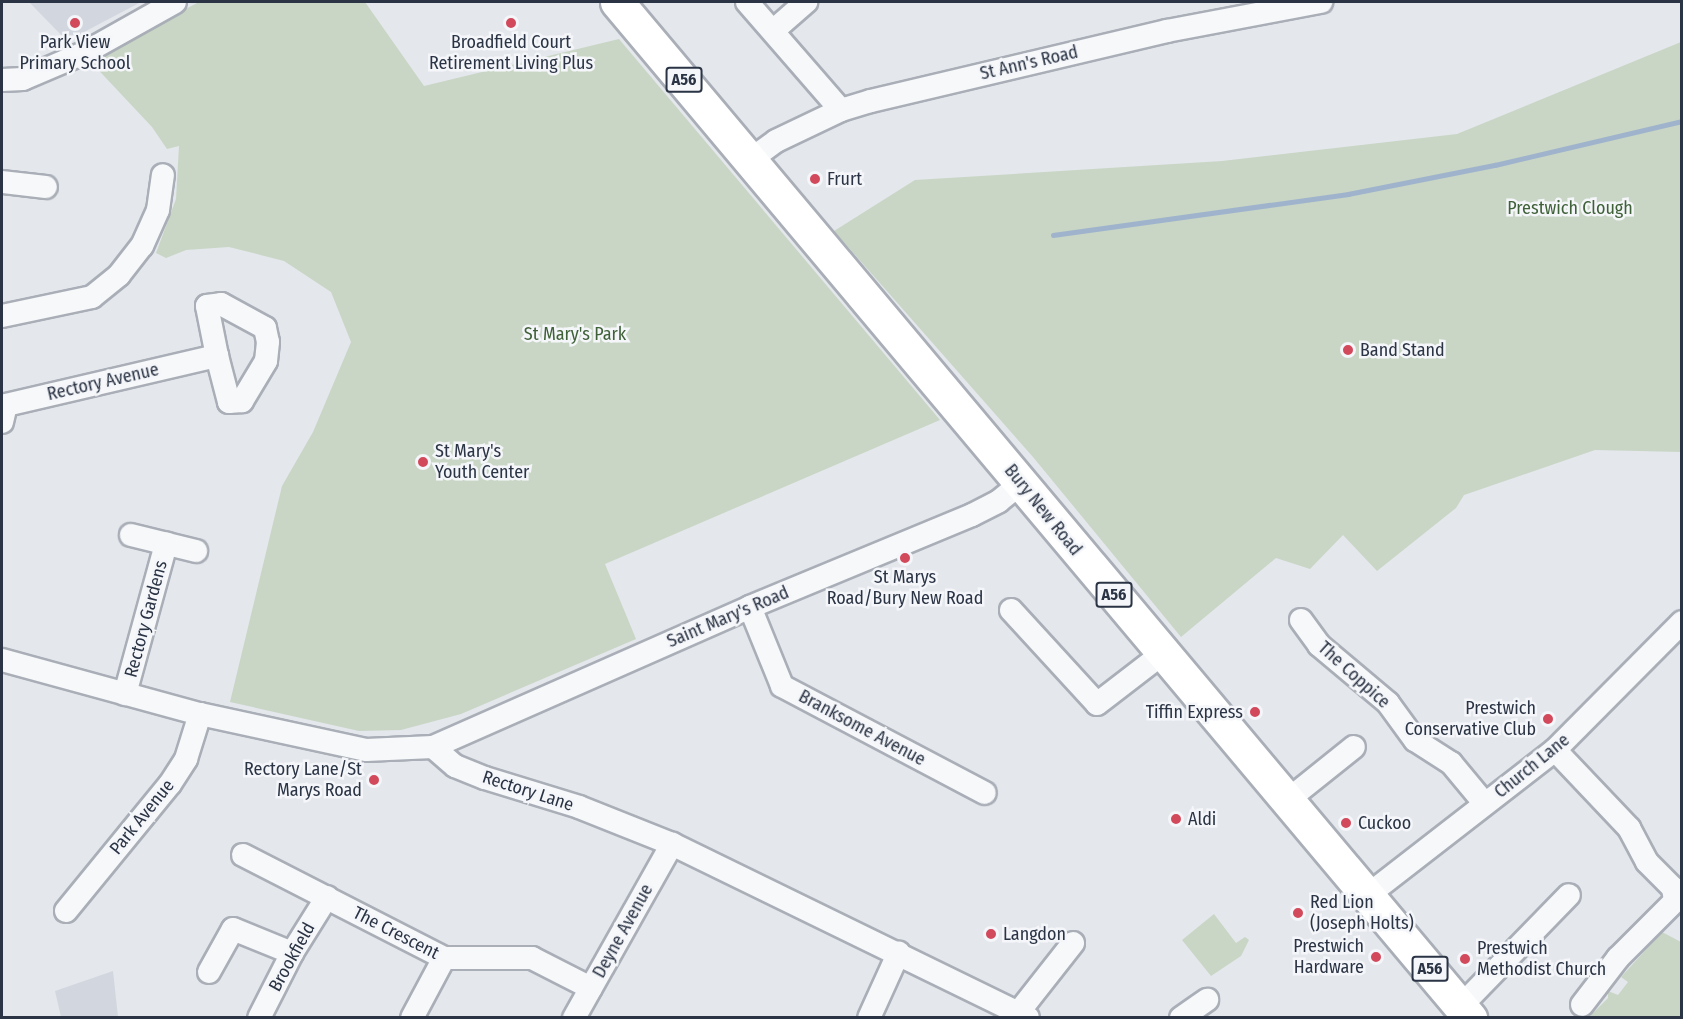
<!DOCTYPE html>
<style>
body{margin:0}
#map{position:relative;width:1683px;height:1019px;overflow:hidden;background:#e4e7ec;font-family:"Fira Sans Condensed",sans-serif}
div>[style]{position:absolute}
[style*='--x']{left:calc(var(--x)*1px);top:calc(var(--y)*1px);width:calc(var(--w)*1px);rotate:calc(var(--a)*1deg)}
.built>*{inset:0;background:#d2d6de}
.green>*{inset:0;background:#c9d6c5}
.stream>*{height:4.5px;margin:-2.25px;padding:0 2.25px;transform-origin:2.25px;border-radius:2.25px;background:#9fb4cc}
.roads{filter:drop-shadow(2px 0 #a9aeb7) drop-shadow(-2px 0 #a9aeb7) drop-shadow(0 2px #a9aeb7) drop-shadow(0 -2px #a9aeb7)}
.minor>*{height:22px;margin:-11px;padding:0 11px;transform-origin:11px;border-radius:11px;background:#f7f8fa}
.highway>*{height:33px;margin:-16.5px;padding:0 16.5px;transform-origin:16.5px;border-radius:16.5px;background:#fff}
.dots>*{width:16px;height:16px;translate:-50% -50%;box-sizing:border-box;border:3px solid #f4f6f9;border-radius:50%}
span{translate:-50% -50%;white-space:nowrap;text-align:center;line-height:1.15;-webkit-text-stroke:5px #f4f6f9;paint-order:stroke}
.shield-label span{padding:2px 4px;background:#f4f6f9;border:2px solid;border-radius:4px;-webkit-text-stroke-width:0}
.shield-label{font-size:16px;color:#2b3445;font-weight:700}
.poi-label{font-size:18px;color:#2b3445}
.left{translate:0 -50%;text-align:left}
.right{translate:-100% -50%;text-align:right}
.street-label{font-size:18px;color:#2b3445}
.park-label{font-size:18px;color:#3f6138}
.frame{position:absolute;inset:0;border:3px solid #2b3445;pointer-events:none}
</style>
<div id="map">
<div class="built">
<div style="clip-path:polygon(29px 2px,141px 2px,67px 41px)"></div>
<div style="clip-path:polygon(113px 971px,118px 1017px,61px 1017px,55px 991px)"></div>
</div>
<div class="green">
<div style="clip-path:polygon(199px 2px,365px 2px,424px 86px,619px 39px,940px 420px,605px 564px,636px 639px,461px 714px,401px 730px,359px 731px,230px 702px,282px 486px,313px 432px,351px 342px,331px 292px,284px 261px,229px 247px,186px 250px,166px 258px,156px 253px,176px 199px,179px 146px,167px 149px,152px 127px,89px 60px)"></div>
<div style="clip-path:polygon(1681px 42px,1681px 452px,1595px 450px,1464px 495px,1456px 508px,1377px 571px,1343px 535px,1310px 569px,1276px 558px,1181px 637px,1033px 457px,834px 231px,915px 180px,1222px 161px,1457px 134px)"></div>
<div style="clip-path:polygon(1214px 914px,1236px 943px,1245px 937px,1249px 940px,1241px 956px,1211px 976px,1182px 940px)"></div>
<div style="clip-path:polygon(1662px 932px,1681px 942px,1681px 1017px,1589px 1017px,1608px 998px,1608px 991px,1618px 995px,1628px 982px,1621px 977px)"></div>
</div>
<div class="stream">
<div style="--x:1053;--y:235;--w:298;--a:-7.9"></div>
<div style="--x:1348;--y:194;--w:150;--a:-11.2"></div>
<div style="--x:1495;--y:165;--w:192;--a:-13.2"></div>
</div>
<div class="roads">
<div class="minor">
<div style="--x:747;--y:2;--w:143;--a:49"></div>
<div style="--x:774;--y:30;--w:43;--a:-41.2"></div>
<div style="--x:2;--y:80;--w:21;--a:-3"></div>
<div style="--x:23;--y:79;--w:69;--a:-23.2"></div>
<div style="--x:86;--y:52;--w:102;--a:-29.3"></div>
<div style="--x:750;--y:160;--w:32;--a:-36"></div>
<div style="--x:776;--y:141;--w:72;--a:-25.5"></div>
<div style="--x:841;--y:110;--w:31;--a:-17"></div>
<div style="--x:871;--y:101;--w:304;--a:-13.3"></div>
<div style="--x:1167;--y:31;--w:157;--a:-10.7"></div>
<div style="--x:2;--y:182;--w:44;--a:6.5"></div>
<div style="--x:221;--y:304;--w:50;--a:28.6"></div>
<div style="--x:265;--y:328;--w:14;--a:78"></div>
<div style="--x:268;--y:342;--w:19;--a:96"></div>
<div style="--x:266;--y:361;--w:47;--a:121"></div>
<div style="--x:242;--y:401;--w:13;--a:176"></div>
<div style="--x:229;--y:402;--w:48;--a:-104.6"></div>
<div style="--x:217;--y:356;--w:51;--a:-101.3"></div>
<div style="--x:207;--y:306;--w:14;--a:-8"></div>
<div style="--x:2;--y:316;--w:92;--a:-11.9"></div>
<div style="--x:92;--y:297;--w:35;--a:-39"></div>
<div style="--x:119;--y:275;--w:37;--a:-52"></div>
<div style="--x:142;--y:246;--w:39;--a:-66"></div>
<div style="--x:158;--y:210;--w:35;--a:-82"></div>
<div style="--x:2;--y:422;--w:17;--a:-77"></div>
<div style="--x:6;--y:405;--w:217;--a:-13.1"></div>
<div style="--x:131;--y:535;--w:67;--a:13.8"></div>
<div style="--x:750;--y:607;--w:85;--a:67.9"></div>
<div style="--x:782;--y:686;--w:229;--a:27.8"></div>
<div style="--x:1011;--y:610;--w:127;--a:47.5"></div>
<div style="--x:1097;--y:704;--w:82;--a:-37.6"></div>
<div style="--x:1301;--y:620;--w:31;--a:54"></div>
<div style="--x:1319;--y:645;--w:90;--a:40"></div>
<div style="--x:1388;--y:703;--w:46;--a:53.9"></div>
<div style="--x:1415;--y:740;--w:43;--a:32.6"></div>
<div style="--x:1451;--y:763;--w:53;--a:50.3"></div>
<div style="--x:2;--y:660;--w:205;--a:15.3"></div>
<div style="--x:200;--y:714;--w:170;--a:12.2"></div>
<div style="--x:366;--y:750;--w:67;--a:-2.6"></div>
<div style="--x:433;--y:747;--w:347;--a:-23.8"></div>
<div style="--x:750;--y:607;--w:240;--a:-22.5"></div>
<div style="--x:972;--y:515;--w:30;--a:-27"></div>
<div style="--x:999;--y:501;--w:28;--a:-39"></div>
<div style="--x:125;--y:694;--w:156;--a:-74.7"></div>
<div style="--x:433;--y:747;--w:29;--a:41"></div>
<div style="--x:455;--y:766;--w:32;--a:22"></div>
<div style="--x:485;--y:778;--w:98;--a:17.1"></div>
<div style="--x:579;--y:807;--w:100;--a:21.7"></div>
<div style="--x:672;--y:844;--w:396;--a:26"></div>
<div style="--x:1555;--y:750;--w:108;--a:46.5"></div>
<div style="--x:1629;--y:828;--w:38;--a:62"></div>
<div style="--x:1647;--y:862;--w:37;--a:45"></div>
<div style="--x:1673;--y:888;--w:13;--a:81"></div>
<div style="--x:1675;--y:901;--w:81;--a:135"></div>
<div style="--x:1618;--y:958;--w:59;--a:127.5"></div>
<div style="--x:1289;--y:799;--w:83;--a:-38.7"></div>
<div style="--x:243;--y:855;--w:226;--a:27.1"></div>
<div style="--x:444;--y:958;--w:88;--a:0"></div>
<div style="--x:532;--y:958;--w:66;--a:27"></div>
<div style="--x:1368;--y:895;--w:237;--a:-37.8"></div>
<div style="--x:1555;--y:750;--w:180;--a:-45.2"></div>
<div style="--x:66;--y:911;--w:164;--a:-50.7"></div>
<div style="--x:170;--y:784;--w:30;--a:-57"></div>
<div style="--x:186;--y:759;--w:47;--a:-72.7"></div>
<div style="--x:209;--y:972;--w:49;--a:-60.8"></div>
<div style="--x:233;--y:929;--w:64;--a:22.1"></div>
<div style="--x:1460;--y:1007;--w:156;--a:-45.8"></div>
<div style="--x:1018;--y:1013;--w:89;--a:-51.8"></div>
<div style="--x:259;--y:1018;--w:73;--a:-63.1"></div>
<div style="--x:292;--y:953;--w:66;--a:-58"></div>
<div style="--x:412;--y:1018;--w:68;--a:-61.9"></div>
<div style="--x:574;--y:1018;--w:200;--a:-60.6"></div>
<div style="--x:869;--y:1018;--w:72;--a:-65.6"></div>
<div style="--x:1181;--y:1018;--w:32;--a:-35"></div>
</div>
<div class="highway">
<div style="--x:617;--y:2;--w:1327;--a:49.98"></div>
</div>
</div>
<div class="dots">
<div style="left:75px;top:23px;background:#d1495b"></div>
<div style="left:511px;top:23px;background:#d1495b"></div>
<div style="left:815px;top:179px;background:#d1495b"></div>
<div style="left:1348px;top:350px;background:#d1495b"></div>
<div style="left:423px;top:462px;background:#d1495b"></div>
<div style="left:905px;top:558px;background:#d1495b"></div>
<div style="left:1255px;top:712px;background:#d1495b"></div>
<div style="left:1548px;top:719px;background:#d1495b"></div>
<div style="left:374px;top:780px;background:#d1495b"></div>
<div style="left:1176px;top:819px;background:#d1495b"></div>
<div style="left:1346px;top:823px;background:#d1495b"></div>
<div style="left:1298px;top:913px;background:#d1495b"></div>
<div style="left:991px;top:934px;background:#d1495b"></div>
<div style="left:1376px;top:957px;background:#d1495b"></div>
<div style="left:1465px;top:959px;background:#d1495b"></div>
</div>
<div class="shield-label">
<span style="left:684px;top:80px">A56</span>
<span style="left:1114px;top:595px">A56</span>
<span style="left:1430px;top:969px">A56</span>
</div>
<div class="poi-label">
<span style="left:75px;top:53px">Park View<br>Primary School</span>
<span style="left:511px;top:53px">Broadfield Court<br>Retirement Living Plus</span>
<span class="left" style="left:827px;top:179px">Frurt</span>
<span class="left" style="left:1360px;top:350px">Band Stand</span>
<span class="left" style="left:435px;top:462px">St Mary's<br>Youth Center</span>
<span style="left:905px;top:588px">St Marys<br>Road/Bury New Road</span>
<span class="right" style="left:1536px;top:719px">Prestwich<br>Conservative Club</span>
<span class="right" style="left:1243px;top:712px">Tiffin Express</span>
<span class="right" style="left:362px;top:780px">Rectory Lane/St<br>Marys Road</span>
<span class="left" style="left:1188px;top:819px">Aldi</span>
<span class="left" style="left:1358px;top:823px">Cuckoo</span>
<span class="left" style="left:1310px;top:913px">Red Lion<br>(Joseph Holts)</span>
<span class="left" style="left:1003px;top:934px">Langdon</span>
<span class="right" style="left:1364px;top:957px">Prestwich<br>Hardware</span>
<span class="left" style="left:1477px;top:959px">Prestwich<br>Methodist Church</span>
</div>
<div class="street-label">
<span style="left:1029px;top:63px;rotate:-13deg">St Ann's Road</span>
<span style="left:103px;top:382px;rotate:-13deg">Rectory Avenue</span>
<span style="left:1043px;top:510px;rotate:51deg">Bury New Road</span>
<span style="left:728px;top:617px;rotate:-23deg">Saint Mary's Road</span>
<span style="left:146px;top:619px;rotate:-75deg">Rectory Gardens</span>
<span style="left:1354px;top:675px;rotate:42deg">The Coppice</span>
<span style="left:862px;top:728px;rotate:28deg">Branksome Avenue</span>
<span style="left:1532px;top:766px;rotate:-39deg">Church Lane</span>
<span style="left:528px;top:791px;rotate:18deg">Rectory Lane</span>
<span style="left:142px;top:817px;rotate:-51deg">Park Avenue</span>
<span style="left:623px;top:931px;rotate:-61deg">Deyne Avenue</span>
<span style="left:396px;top:933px;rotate:27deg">The Crescent</span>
<span style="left:292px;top:957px;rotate:-61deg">Brookfield</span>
</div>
<div class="park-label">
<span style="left:1570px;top:208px">Prestwich Clough</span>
<span style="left:575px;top:334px">St Mary's Park</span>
</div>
<div class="frame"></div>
</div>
